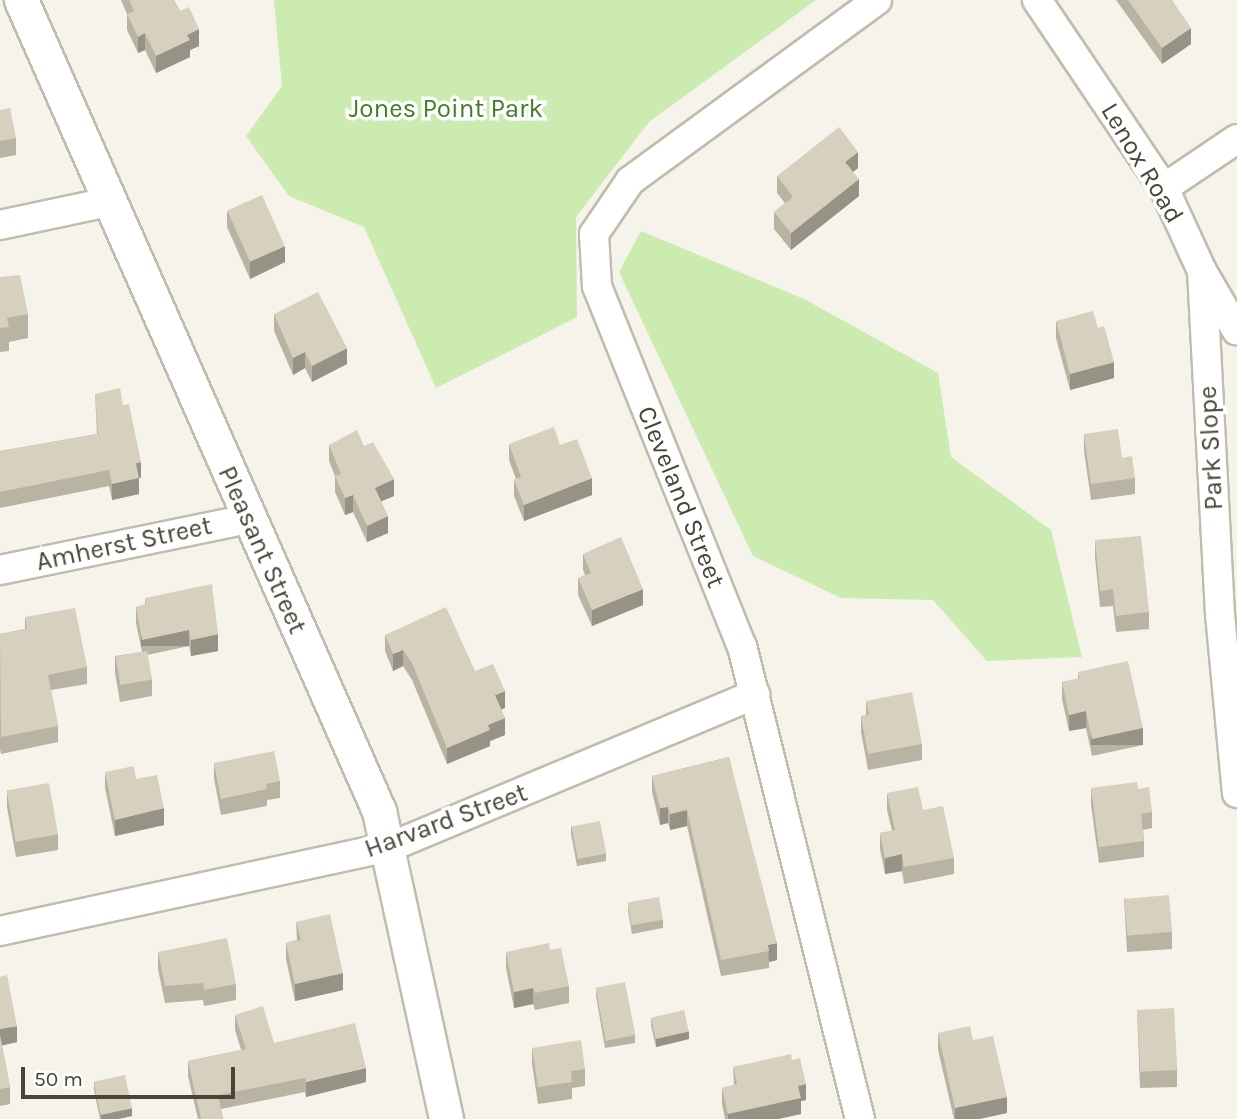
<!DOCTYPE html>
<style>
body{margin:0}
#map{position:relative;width:1237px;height:1119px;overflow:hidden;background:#f5f3ea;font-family:Karla,sans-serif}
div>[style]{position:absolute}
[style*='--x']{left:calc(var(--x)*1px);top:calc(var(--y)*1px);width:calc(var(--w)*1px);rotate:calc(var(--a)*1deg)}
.green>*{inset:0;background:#cbebb1}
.roads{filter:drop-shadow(2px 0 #c1bcac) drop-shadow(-2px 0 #c1bcac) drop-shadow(0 2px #c1bcac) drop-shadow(0 -2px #c1bcac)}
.minor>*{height:28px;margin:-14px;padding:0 14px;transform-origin:14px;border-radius:14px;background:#fff}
.tertiary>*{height:33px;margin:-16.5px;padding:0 16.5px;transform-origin:16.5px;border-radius:16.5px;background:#fff}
.wall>*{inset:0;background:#b9b3a3}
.shaded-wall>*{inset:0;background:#969285;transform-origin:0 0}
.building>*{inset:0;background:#d7d0be;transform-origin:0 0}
span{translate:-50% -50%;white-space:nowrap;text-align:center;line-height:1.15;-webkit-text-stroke:7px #fff;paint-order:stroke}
.park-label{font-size:26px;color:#3f7f27}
.street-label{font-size:26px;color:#4a4437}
.scale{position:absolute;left:21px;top:1067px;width:214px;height:32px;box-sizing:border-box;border:4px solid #4a4437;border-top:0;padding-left:9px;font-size:21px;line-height:24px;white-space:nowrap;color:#4a4437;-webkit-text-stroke:5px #fff;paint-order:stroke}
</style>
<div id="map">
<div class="green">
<div style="clip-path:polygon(274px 0,816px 0,649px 122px,576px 217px,577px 317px,436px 388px,364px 227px,289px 196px,246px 136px,282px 86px)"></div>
<div style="clip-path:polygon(641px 231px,804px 299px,938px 373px,951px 457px,1051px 530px,1082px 657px,987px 661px,933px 600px,841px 598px,753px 556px,619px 272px)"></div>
</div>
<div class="roads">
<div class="minor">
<div style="--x:1037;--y:0;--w:227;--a:56"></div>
<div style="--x:1164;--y:188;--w:91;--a:65.4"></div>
<div style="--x:1202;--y:271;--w:69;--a:59.7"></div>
<div style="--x:1164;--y:188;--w:88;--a:-33.9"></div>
<div style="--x:0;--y:225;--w:110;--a:-12"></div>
<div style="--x:1202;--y:271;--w:343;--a:87"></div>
<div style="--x:1220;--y:614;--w:180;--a:84.6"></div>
<div style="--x:0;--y:570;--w:253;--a:-11.6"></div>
<div style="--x:0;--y:931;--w:399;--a:-12.2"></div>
<div style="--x:390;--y:847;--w:396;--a:-22.7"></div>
<div style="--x:860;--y:1119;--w:487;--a:-104"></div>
<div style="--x:742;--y:647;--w:389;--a:-111.9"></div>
<div style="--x:597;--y:286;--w:52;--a:-93.3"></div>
<div style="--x:594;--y:234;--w:64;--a:-55.8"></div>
<div style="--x:630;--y:181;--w:306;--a:-36.2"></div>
</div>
<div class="tertiary">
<div style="--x:21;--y:0;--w:887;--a:66.18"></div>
<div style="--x:379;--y:811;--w:315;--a:77.7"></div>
</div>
</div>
<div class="wall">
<div style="clip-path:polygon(121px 0,174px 0,199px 46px,190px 50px,190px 57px,156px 73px,145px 50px,138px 53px,127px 30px,127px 14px)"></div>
<div style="clip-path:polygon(1116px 0,1172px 0,1191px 44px,1162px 64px)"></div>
<div style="clip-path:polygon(0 110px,16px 138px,16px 155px,0 158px)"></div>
<div style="clip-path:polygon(858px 168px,853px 172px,859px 196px,791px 250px,774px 229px,774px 212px,785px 203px,777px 193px,777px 176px)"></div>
<div style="clip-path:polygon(227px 211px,285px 262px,250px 279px,227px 227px)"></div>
<div style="clip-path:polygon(0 277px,28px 314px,28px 338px,9px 342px,9px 351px,0 352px)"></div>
<div style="clip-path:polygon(274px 314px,347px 364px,312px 382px,305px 368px,293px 375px,274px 331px)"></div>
<div style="clip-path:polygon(1056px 321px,1114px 378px,1070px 390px,1056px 338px)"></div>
<div style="clip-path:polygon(95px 394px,123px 405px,141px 478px,139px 478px,139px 494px,112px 500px,109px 486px,0 508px,0 451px,97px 434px)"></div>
<div style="clip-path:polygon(1084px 434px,1122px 458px,1135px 478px,1135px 494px,1091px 500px,1084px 451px)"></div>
<div style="clip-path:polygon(509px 444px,560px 445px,592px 495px,524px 521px,514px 496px,514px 480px,516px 479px,509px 460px)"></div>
<div style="clip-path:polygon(329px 445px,364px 446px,394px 496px,381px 501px,388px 533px,367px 542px,353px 512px,345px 515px,335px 492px,335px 476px,329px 461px)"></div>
<div style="clip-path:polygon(1095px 540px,1149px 612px,1149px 629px,1116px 632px,1113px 606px,1100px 607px,1095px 557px)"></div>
<div style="clip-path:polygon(583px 554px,643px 605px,592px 626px,578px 595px,578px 578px,585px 575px,583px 570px)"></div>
<div style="clip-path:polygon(145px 598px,218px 651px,191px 656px,189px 646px,147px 655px,152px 680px,152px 696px,120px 702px,115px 673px,115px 656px,142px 652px,136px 623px,136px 607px,145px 605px)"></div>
<div style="clip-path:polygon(25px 617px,87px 667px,87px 684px,51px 690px,58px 726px,58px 742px,1px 754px,0 749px,0 634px,25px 629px)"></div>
<div style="clip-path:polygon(385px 635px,475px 671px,505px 708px,501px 709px,505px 735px,490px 741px,490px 746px,447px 764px,412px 680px,403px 666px,393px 671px,385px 651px)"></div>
<div style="clip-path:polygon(1078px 672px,1143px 745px,1092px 756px,1086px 728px,1069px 731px,1062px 699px,1062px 682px,1078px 679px)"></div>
<div style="clip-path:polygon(866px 701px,922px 744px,922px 760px,868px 770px,861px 732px,861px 716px,866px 715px)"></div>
<div style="clip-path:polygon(729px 757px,777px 960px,769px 962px,769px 968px,721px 976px,687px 826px,670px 830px,668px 823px,660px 825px,652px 792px,652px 776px)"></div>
<div style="clip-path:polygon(214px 763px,280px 781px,280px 798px,267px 800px,267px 806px,221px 815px,214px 779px)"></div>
<div style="clip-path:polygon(105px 772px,136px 779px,164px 825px,115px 836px,105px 788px)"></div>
<div style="clip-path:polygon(1091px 788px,1138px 789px,1152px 812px,1152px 828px,1143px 830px,1144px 841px,1144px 857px,1099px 863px,1091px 805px)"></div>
<div style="clip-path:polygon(7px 790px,58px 834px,58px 850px,16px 857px,7px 807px)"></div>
<div style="clip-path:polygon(887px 793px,923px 810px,954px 858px,954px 874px,904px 884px,902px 871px,885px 874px,880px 849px,880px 833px,892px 831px,887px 810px)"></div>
<div style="clip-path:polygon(571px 826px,606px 853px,606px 861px,577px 866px,571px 834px)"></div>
<div style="clip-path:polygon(1124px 898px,1172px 932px,1172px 949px,1127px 952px)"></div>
<div style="clip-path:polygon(628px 903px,663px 920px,663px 928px,632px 934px,628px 911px)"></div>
<div style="clip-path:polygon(296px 922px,343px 990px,295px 1001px,286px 959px,286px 943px,297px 940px)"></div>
<div style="clip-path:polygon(550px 950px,569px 986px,569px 1003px,535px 1010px,533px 1004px,514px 1008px,506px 968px,506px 952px)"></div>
<div style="clip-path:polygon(158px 952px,236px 984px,236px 1000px,204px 1006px,203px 1000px,165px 1003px,158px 969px)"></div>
<div style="clip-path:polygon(0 977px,17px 1042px,2px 1045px,10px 1087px,10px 1104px,0 1106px)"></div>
<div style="clip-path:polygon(596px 988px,635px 1035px,635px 1043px,605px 1048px,596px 996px)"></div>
<div style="clip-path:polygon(1137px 1010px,1177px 1070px,1177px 1087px,1140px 1088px)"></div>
<div style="clip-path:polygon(235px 1015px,274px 1043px,366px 1082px,306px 1097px,305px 1092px,221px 1109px,223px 1119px,198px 1119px,188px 1076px,188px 1061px,241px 1050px,235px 1030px)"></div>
<div style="clip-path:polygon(651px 1018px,689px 1039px,656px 1047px,651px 1026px)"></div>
<div style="clip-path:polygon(938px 1033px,973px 1040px,1007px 1113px,979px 1119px,954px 1119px,938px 1050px)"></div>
<div style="clip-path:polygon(532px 1048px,585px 1069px,585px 1086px,572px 1088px,572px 1099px,538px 1104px,532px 1064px)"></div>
<div style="clip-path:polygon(792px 1060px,806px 1100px,801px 1101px,801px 1114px,778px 1119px,725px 1119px,722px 1104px,722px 1088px,734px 1085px,733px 1067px)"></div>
<div style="clip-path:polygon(94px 1082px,132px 1116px,118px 1119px,100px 1119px,94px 1090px)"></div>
</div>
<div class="shaded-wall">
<div style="clip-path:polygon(1191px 28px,1191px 44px,1162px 64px,1162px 48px)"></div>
<div style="clip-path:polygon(199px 29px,199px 46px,190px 50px,190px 57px,156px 73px,156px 56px,187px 35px)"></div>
<div style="clip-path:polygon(145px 33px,145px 50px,138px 53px,138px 37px)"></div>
<div style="clip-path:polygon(858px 152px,858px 168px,845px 178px,845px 162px)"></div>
<div style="clip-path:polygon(859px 179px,859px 196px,791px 250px,791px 233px)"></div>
<div style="clip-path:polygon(285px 246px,285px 262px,250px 279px,250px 262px)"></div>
<div style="clip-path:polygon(347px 348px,347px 364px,312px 382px,312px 366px)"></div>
<div style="clip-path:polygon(305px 352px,305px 368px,293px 375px,293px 358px)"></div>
<div style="clip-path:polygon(1114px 362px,1114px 378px,1070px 390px,1070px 374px)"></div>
<div style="clip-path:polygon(141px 462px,141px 478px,139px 478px,139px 494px,112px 500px,112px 484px,136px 463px)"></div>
<div style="clip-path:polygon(592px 478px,592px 495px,524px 521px,524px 505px)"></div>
<div style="clip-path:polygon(394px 479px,394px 496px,375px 504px,375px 488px)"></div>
<div style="clip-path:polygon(353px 495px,353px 512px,345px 515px,345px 498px)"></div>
<div style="clip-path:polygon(388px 516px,388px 533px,367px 542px,367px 526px)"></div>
<div style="clip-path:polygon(643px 589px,643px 605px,592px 626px,592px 610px)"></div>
<div style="left:189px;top:630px;width:16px;height:48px;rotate:90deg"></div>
<div style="clip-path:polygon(218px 634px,218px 651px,191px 656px,191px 640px)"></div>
<div style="clip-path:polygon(403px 650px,403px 666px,393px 671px,393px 654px)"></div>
<div style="clip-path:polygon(505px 691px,505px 708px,495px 712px,495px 695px)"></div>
<div style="clip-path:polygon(1086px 711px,1086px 728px,1069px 731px,1069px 715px)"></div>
<div style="clip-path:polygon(505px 718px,505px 735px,490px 741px,490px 746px,447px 764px,447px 748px,488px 725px)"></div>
<div style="left:1143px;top:728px;width:17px;height:52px;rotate:90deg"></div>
<div style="clip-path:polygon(668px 807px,668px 823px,660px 825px,660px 808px)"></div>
<div style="clip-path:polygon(164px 808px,164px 825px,115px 836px,115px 820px)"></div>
<div style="clip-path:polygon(687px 810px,687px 826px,670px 830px,670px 814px)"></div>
<div style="clip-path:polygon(902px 854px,902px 871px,885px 874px,885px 858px)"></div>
<div style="clip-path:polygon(777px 943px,777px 960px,769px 962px,768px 945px)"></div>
<div style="clip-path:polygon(343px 973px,343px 990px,295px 1001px,295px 984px)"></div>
<div style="clip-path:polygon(533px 988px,533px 1004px,514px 1008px,514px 992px)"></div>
<div style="clip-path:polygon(17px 1026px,17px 1042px,0 1046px,0 1029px)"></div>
<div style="clip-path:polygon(689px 1031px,689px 1039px,656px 1047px,656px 1038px)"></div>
<div style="clip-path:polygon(366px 1068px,366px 1082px,306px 1097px,306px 1082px)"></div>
<div style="clip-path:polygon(806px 1084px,806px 1100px,801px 1101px,801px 1114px,778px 1119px,728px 1119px,728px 1114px,798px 1086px)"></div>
<div style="clip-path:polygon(1007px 1097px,1007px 1113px,979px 1119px,955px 1119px,955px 1108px)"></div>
<div style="clip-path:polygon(132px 1108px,132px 1116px,118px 1119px,101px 1119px,101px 1114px)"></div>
</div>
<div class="building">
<div style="clip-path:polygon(129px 0,174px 0,180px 11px,189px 7px,199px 29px,187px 35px,190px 40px,156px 56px,145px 33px,138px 37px,127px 14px,134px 11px)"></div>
<div style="clip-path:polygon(1128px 0,1172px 0,1191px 28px,1162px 48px)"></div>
<div style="clip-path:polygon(10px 108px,16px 138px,0 141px,0 110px)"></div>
<div style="clip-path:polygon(839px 127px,858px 152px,845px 162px,859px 179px,791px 233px,774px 212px,793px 197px,777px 176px)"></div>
<div style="left:262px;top:195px;width:56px;height:38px;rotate:66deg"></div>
<div style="clip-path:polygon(20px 275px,28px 314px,7px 318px,9px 327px,0 328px,0 277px)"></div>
<div style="clip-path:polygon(318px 292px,347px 348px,312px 366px,305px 352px,293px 358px,274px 314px)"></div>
<div style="clip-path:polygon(1093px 311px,1098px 328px,1104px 326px,1114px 362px,1070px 374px,1056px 321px)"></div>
<div style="clip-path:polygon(120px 388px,123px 405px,129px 404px,141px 462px,136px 463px,139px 478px,112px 484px,109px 470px,0 492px,0 451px,98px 434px,95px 394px)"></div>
<div style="clip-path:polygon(554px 427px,560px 445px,577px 439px,592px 478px,524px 505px,514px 480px,521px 477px,509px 444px)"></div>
<div style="clip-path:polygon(1118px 429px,1122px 458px,1132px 456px,1135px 478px,1091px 484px,1084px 434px)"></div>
<div style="clip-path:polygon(357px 430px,364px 446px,373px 442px,394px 479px,375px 488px,388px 516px,367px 526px,353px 495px,345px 498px,335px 476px,341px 474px,329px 445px)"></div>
<div style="clip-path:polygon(1141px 536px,1149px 612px,1116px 616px,1113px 589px,1100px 591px,1095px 540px)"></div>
<div style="clip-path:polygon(621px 537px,643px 589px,592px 610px,578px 578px,591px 573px,583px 554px)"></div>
<div style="clip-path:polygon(212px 584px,218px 634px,191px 640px,189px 630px,142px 640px,136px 607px,146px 604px,145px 598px)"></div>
<div style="clip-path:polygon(446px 607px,475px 671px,493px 664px,505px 691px,495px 695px,505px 718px,488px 725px,490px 730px,447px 748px,412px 663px,403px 650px,393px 654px,385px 635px)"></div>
<div style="clip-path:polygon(75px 608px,87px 667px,48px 675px,58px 726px,1px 737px,0 634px,27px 629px,25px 617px)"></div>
<div style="left:147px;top:651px;width:29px;height:32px;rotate:80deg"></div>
<div style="clip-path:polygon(1128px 661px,1143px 728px,1092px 739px,1086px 711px,1069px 715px,1062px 682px,1079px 678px,1078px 672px)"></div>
<div style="clip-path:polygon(912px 692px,922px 744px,868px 754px,861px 716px,869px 715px,866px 701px)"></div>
<div style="clip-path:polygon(274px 751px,280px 781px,266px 784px,267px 789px,221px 799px,214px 763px)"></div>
<div style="clip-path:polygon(729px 757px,777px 943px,768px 945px,769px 951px,721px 960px,687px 810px,670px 814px,668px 807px,660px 808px,652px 776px)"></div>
<div style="clip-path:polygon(134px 766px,136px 779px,157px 775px,164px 808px,115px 820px,105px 772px)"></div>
<div style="clip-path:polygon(1137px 782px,1138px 789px,1149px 787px,1152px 812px,1141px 814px,1144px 841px,1099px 847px,1091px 788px)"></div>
<div style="left:49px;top:783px;width:52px;height:43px;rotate:80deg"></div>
<div style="clip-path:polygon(918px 787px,923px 810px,943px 806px,954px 858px,904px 867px,902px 854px,885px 858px,880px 833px,895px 830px,887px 793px)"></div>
<div style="left:600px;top:821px;width:33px;height:29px;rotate:79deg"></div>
<div style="left:1169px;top:895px;width:37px;height:45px;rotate:85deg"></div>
<div style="left:659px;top:897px;width:23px;height:32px;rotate:80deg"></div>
<div style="clip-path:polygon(330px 914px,343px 973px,295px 984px,286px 943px,301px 940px,296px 922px)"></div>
<div style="clip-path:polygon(227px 938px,236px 984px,204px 990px,203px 983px,165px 986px,158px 952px)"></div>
<div style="clip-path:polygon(549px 943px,550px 950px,561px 948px,569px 986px,535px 993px,533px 988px,514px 992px,506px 952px)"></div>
<div style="clip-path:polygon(7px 975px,17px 1026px,0 1029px,0 977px)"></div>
<div style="left:625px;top:982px;width:54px;height:30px;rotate:79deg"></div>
<div style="clip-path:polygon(263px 1006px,274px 1043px,355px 1023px,366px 1068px,306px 1082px,305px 1078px,218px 1095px,223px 1119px,201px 1119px,188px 1061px,246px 1049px,235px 1015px)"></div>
<div style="left:1174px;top:1008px;width:62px;height:37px;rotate:87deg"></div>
<div style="left:684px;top:1010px;width:22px;height:34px;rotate:77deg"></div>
<div style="clip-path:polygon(970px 1026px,973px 1040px,993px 1036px,1007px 1097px,955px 1108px,938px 1033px)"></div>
<div style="clip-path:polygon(0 1035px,10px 1087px,0 1089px)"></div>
<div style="clip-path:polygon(581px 1040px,585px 1069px,571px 1071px,572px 1082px,538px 1087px,532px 1048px)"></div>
<div style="clip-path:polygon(791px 1054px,792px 1060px,800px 1058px,806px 1084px,798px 1086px,801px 1098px,728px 1114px,722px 1088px,737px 1084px,733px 1067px)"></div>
<div style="left:125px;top:1075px;width:34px;height:32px;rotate:78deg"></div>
</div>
<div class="park-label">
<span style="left:446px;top:109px">Jones Point Park</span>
</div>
<div class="street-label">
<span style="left:1142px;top:163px;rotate:59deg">Lenox Road</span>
<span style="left:1211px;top:448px;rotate:-93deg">Park Slope</span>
<span style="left:681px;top:497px;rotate:68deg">Cleveland Street</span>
<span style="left:124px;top:544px;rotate:-12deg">Amherst Street</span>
<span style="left:262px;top:550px;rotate:66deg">Pleasant Street</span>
<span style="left:446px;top:821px;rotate:-20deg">Harvard Street</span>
</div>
<div class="scale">50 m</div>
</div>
